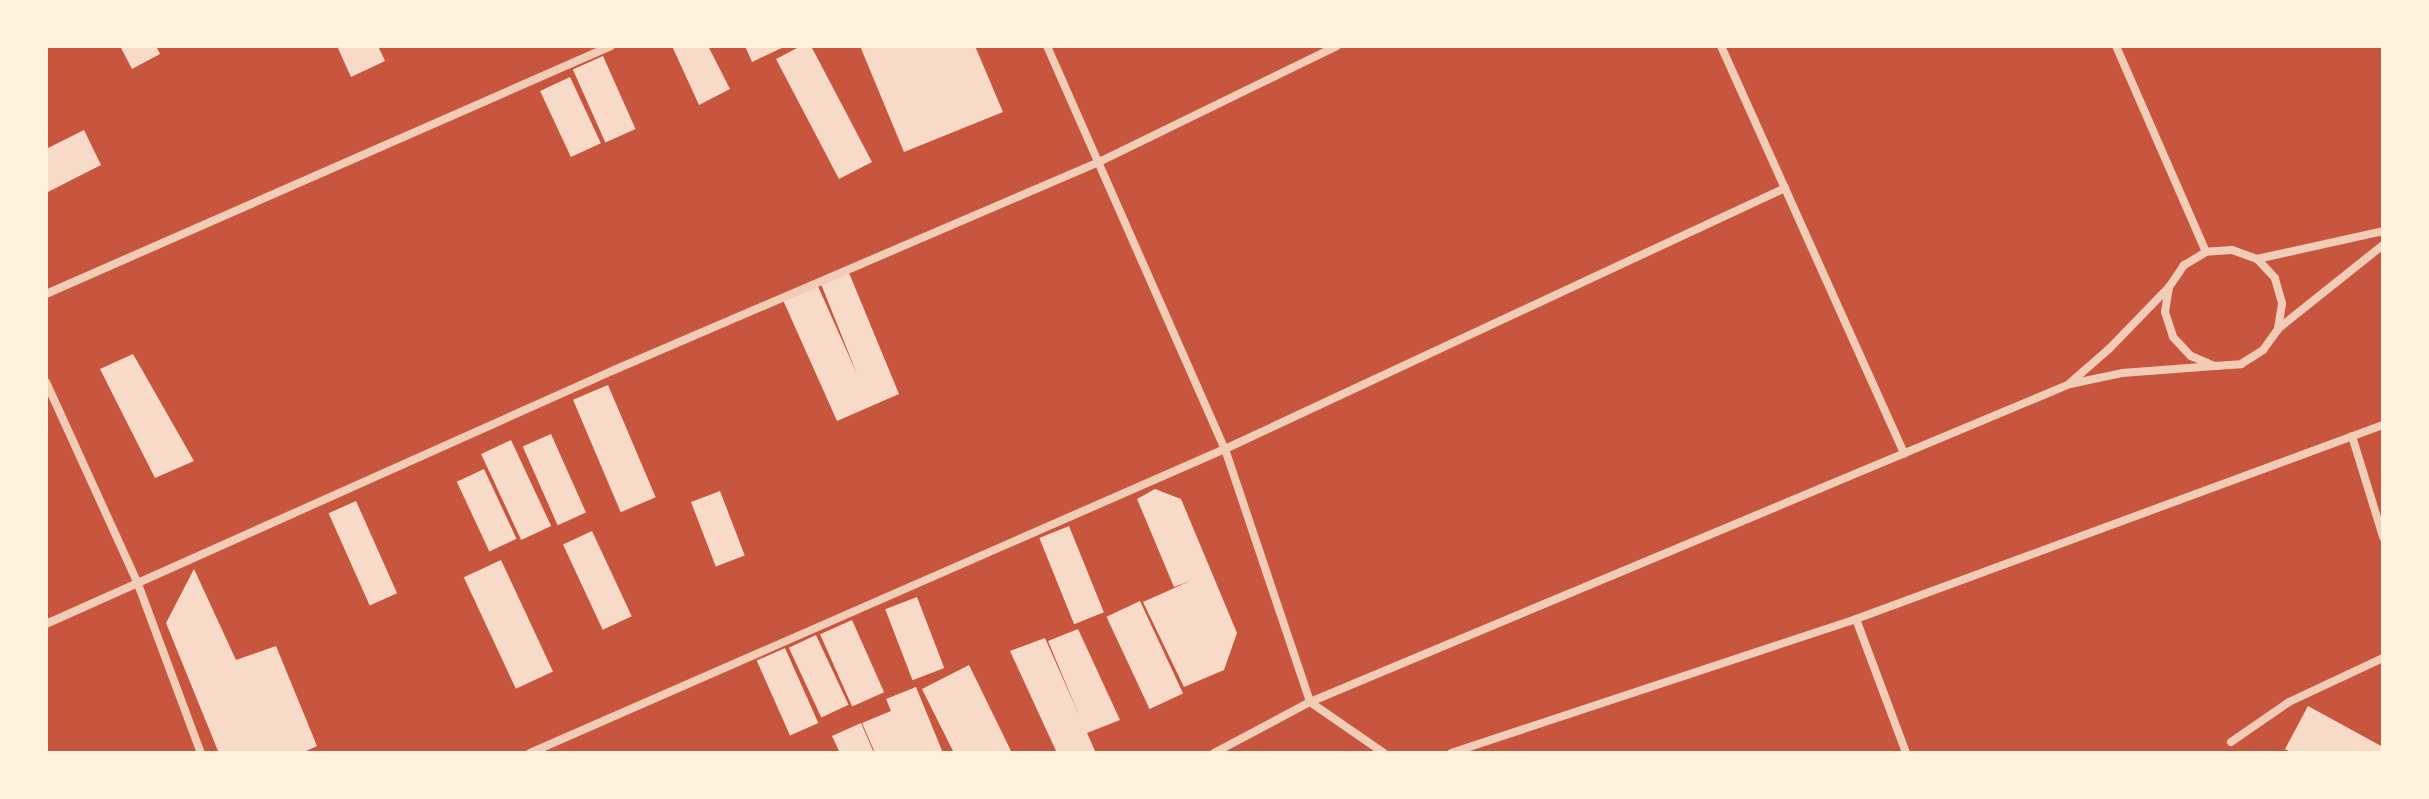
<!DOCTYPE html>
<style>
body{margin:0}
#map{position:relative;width:2429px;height:799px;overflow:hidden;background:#c8553d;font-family:"Open Sans",sans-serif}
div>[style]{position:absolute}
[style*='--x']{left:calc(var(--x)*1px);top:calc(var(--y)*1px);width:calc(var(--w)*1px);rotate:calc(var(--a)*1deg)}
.building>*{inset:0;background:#f7dbc8;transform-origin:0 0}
.minor>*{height:8px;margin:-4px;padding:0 4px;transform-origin:4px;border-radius:4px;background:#f1ccb7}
span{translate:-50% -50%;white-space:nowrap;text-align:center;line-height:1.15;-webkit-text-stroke:8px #fff3e0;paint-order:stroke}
.frame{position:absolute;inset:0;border:48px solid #fff3e0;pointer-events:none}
</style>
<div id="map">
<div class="building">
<div style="clip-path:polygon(120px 46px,156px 46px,160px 54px,132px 69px)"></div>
<div style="clip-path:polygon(337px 46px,378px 46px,385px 61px,351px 77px)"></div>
<div style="clip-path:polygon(672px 46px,708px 46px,730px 89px,699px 105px)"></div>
<div style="clip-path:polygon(745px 46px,786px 46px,752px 62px)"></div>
<div style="clip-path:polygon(801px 46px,811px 46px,872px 162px,839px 179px,776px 59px)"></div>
<div style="clip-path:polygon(860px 46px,975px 46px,1003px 112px,904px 152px)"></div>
<div style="left:603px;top:56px;width:80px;height:33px;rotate:66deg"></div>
<div style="left:570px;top:77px;width:73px;height:33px;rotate:65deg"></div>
<div style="clip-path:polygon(84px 130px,101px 165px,46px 193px,46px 149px)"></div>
<div style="clip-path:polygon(849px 273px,899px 394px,837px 421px,783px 300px,817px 284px,857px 374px,821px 284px)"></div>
<div style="clip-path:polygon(133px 354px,194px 461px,155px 478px,100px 369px)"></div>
<div style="left:608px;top:385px;width:122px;height:38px;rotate:67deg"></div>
<div style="left:551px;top:434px;width:86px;height:31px;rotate:66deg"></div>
<div style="left:511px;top:440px;width:95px;height:33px;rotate:65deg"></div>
<div style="left:484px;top:469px;width:77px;height:30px;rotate:65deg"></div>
<div style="clip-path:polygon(1155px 489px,1181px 499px,1237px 633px,1224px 670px,1184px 687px,1143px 602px,1190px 581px,1174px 587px,1137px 499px)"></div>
<div style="left:720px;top:491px;width:69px;height:31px;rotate:69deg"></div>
<div style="left:356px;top:501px;width:101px;height:30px;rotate:66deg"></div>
<div style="left:1069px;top:526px;width:93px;height:32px;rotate:68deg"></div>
<div style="left:592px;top:531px;width:94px;height:32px;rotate:65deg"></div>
<div style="left:501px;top:560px;width:123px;height:41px;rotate:65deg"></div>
<div style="clip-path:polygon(194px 569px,236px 660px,276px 646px,317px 746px,302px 753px,218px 751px,166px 623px)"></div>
<div style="left:917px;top:597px;width:76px;height:34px;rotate:69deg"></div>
<div style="left:1140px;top:601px;width:102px;height:37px;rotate:65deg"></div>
<div style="left:852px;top:620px;width:79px;height:35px;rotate:66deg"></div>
<div style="clip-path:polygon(1078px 629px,1120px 720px,1087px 733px,1096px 753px,1057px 753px,1010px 651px,1045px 638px,1079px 715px,1048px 641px)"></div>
<div style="left:816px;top:635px;width:77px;height:30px;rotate:65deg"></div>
<div style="left:785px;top:648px;width:82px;height:31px;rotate:66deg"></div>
<div style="clip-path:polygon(969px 665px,1012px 753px,954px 753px,922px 689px)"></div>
<div style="clip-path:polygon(916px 687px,943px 753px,875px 753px,862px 723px,891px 711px,886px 699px)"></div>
<div style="clip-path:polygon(2308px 706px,2383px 747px,2383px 753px,2292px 753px,2285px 749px)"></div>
<div style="clip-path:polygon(861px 723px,874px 753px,840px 753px,832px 736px)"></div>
</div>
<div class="minor">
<div style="--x:1047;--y:46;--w:441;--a:66.2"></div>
<div style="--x:1225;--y:449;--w:267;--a:71.4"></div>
<div style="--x:1721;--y:46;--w:447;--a:65.8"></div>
<div style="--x:2116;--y:46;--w:225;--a:66.4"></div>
<div style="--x:2257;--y:259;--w:129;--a:-12.5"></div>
<div style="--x:46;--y:294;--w:617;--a:-23.7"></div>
<div style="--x:2279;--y:328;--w:133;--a:-38.6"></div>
<div style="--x:46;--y:382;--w:222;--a:65.5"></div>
<div style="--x:138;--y:584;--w:180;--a:69.6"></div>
<div style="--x:2070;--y:383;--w:52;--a:-41.1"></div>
<div style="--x:2109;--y:349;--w:86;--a:-45.9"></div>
<div style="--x:2352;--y:436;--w:106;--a:72.9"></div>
<div style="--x:1856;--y:619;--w:143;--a:69.5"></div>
<div style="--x:46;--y:624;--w:622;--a:-24.09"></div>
<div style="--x:614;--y:370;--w:528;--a:-23.21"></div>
<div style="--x:1099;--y:162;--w:265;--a:-26"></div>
<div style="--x:1310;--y:702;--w:90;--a:34.6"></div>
<div style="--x:2231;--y:742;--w:70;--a:-34.6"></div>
<div style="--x:2289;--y:702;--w:104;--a:-25.1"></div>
<div style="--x:530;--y:753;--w:759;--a:-23.63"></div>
<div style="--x:1225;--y:449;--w:618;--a:-24.99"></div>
<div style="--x:1214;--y:753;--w:109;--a:-28"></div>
<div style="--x:1310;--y:702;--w:824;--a:-22.71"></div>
<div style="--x:2070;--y:384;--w:53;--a:-11.9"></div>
<div style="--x:2122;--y:373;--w:93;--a:-4.3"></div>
<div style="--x:2215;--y:366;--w:26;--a:-4"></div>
<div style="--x:2241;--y:364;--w:26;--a:-32"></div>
<div style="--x:2263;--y:350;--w:26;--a:-54"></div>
<div style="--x:2278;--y:329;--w:26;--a:-81"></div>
<div style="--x:2282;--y:303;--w:26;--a:-106"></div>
<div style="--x:2275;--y:278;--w:26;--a:-133"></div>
<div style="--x:2257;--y:259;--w:27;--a:-160"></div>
<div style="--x:2232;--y:250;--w:26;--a:176"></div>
<div style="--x:2206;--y:252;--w:26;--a:149"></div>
<div style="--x:2184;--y:265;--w:27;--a:124"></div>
<div style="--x:2169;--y:287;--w:25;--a:99"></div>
<div style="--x:2165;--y:312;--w:26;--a:72"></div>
<div style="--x:2173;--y:337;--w:26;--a:47"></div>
<div style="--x:2191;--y:356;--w:26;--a:23"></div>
<div style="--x:1451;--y:753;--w:427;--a:-18.3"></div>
<div style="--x:1856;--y:619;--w:562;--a:-20.21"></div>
</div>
<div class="frame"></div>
</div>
